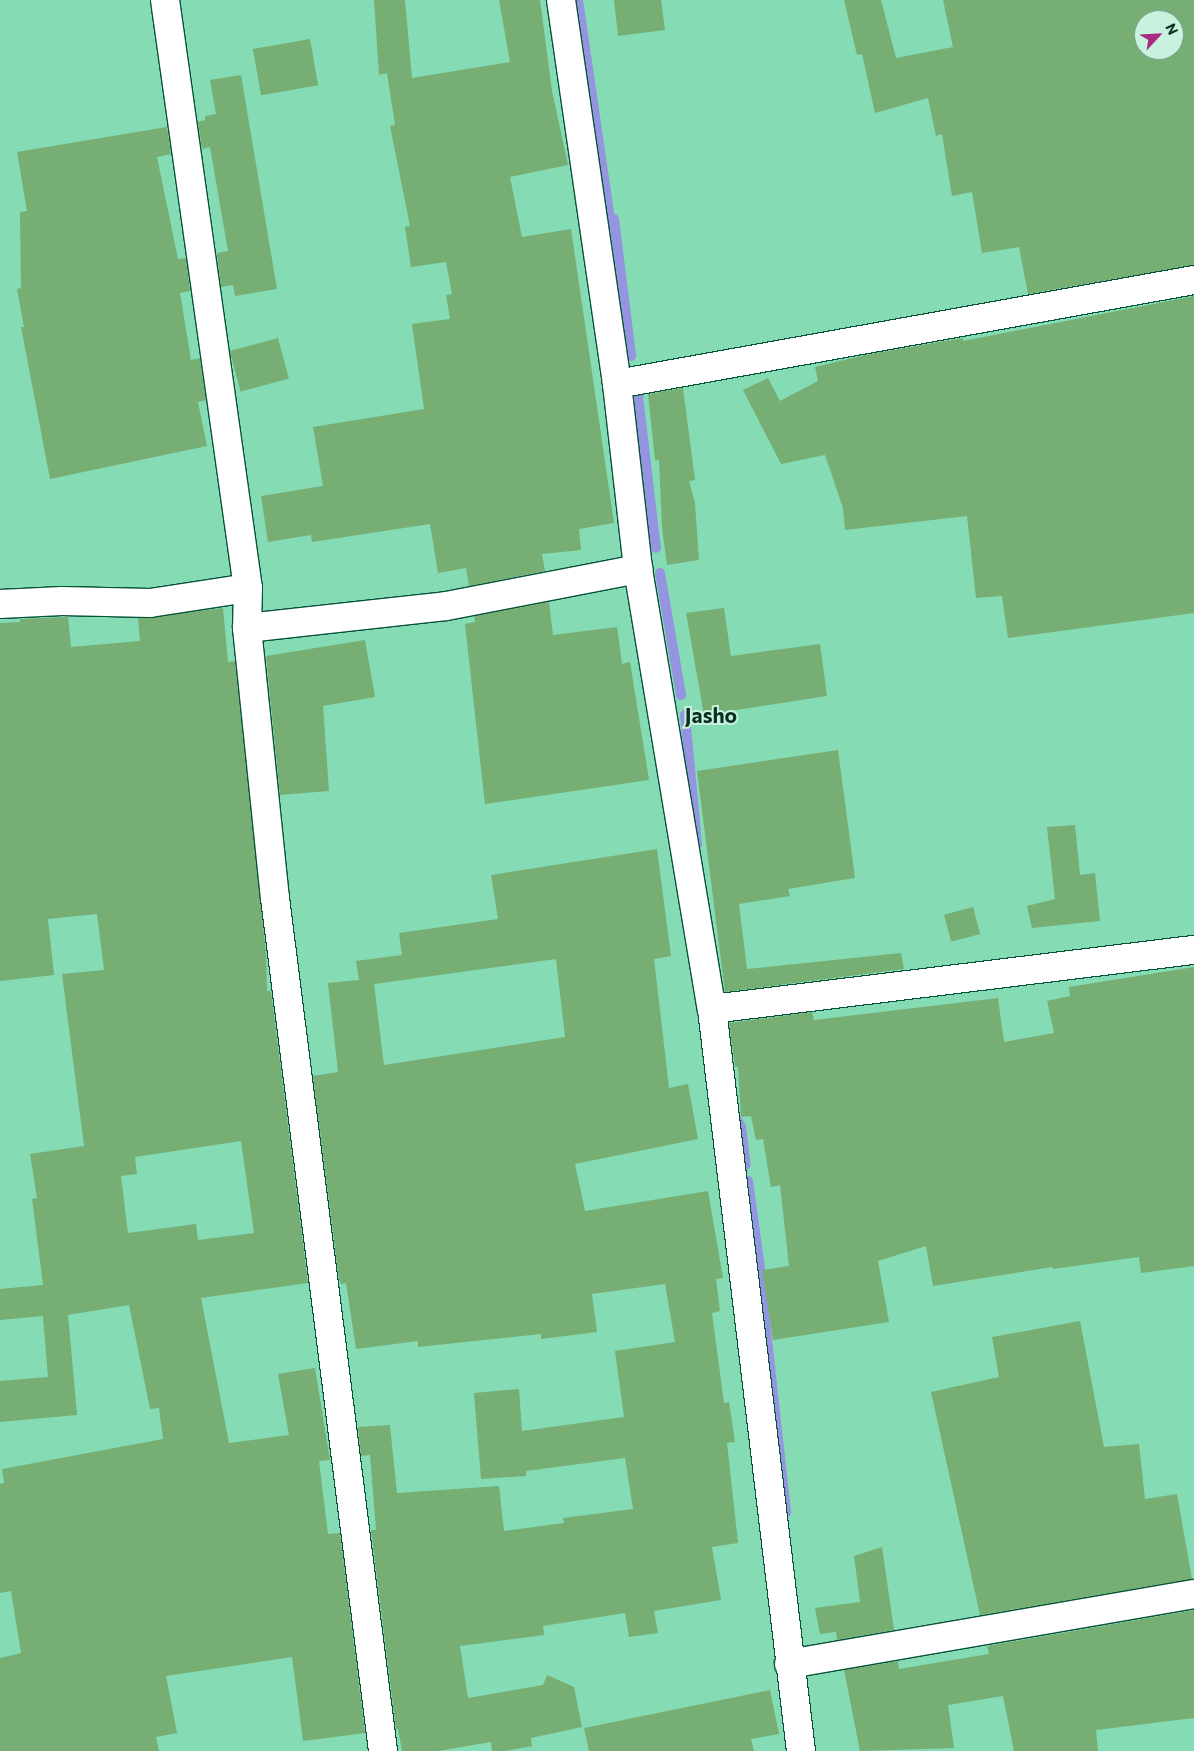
<!DOCTYPE html>
<style>
body{margin:0}
#map{position:relative;width:1194px;height:1751px;overflow:hidden;background:#85dbb4;font-family:Commissioner,sans-serif}
div>[style]{position:absolute}
[style*='--x']{left:calc(var(--x)*1px);top:calc(var(--y)*1px);width:calc(var(--w)*1px);rotate:calc(var(--a)*1deg)}
.stream>*{height:10px;margin:-5px;padding:0 5px;transform-origin:5px;border-radius:5px;background:#9594e0}
.building>*{inset:0;background:#76ae74;transform-origin:0 0}
.roads{filter:drop-shadow(1px 0 #065239) drop-shadow(-1px 0 #065239) drop-shadow(0 1px #065239) drop-shadow(0 -1px #065239)}
.minor>*{height:28px;margin:-14px;padding:0 14px;transform-origin:14px;border-radius:14px;background:#fff}
span{translate:-50% -50%;white-space:nowrap;text-align:center;line-height:1.15;-webkit-text-stroke:4px #c9f2de;paint-order:stroke}
.quarter-label{font-size:21px;color:#092f20;font-weight:700}
.north{position:absolute;left:1134px;top:10px;width:50px;height:50px;box-sizing:border-box;background:#c9f2de;border:1px solid #7ca492;border-radius:50%;rotate:65deg;font-size:14px;font-weight:700;line-height:20px;text-align:center;color:#092f20}
.north::after{content:'';display:block;margin:auto;width:18px;height:22px;background:#a72c80;clip-path:polygon(50% 0,100% 100%,50% 72%,0 100%)}
</style>
<div id="map">
<div class="stream">
<div style="--x:578;--y:0;--w:228;--a:81.7"></div>
<div style="--x:614;--y:219;--w:138;--a:82.9"></div>
<div style="--x:637;--y:387;--w:162;--a:83.3"></div>
<div style="--x:660;--y:573;--w:124;--a:80.2"></div>
<div style="--x:685;--y:715;--w:130;--a:84.7"></div>
<div style="--x:734;--y:1114;--w:15;--a:62"></div>
<div style="--x:741;--y:1127;--w:38;--a:83"></div>
<div style="--x:748;--y:1181;--w:89;--a:82.2"></div>
<div style="--x:760;--y:1276;--w:238;--a:83.7"></div>
</div>
<div class="building">
<div style="clip-path:polygon(374px 0,405px 0,412px 78px,510px 62px,499px 0,540px 0,552px 91px,568px 165px,510px 177px,522px 237px,571px 229px,614px 523px,579px 529px,581px 550px,542px 554px,545px 571px,469px 586px,466px 568px,438px 573px,430px 524px,312px 542px,311px 535px,268px 542px,261px 496px,323px 486px,313px 427px,424px 409px,412px 324px,450px 319px,446px 295px,452px 294px,446px 262px,411px 267px,405px 227px,410px 226px,390px 126px,395px 125px,387px 73px,379px 75px)"></div>
<div style="clip-path:polygon(614px 0,661px 0,665px 30px,618px 36px)"></div>
<div style="clip-path:polygon(evenodd,844px 0,881px 0,896px 58px,953px 47px,943px 0,1194px 0,1194px 265px,1028px 294px,1019px 247px,982px 253px,972px 192px,952px 196px,942px 134px,936px 136px,928px 98px,875px 113px,862px 54px,857px 55px,844px 0,1144px 20px,1174px 20px,1174px 50px,1144px 50px,1144px 20px)"></div>
<div style="left:310px;top:39px;width:47px;height:58px;rotate:80deg"></div>
<div style="clip-path:polygon(241px 75px,277px 289px,235px 296px,233px 285px,221px 287px,217px 253px,228px 251px,210px 147px,202px 149px,198px 122px,205px 120px,205px 116px,216px 114px,210px 80px)"></div>
<div style="clip-path:polygon(167px 127px,171px 154px,157px 157px,178px 259px,186px 258px,190px 291px,180px 293px,191px 360px,200px 358px,206px 400px,198px 402px,207px 446px,50px 479px,21px 327px,24px 327px,17px 289px,21px 288px,20px 212px,27px 211px,17px 152px)"></div>
<div style="clip-path:polygon(1194px 296px,1194px 613px,1008px 638px,1002px 596px,976px 598px,967px 516px,845px 530px,843px 508px,825px 455px,781px 464px,743px 390px,768px 378px,780px 401px,818px 381px,815px 367px,865px 355px,963px 338px,963px 341px)"></div>
<div style="left:278px;top:338px;width:42px;height:50px;rotate:75deg"></div>
<div style="clip-path:polygon(683px 388px,695px 480px,689px 481px,695px 503px,699px 560px,667px 565px,662px 528px,659px 460px,655px 460px,648px 394px)"></div>
<div style="clip-path:polygon(549px 602px,553px 635px,617px 627px,622px 664px,630px 662px,649px 780px,485px 804px,465px 624px,475px 622px,474px 616px)"></div>
<div style="clip-path:polygon(evenodd,223px 608px,228px 662px,235px 661px,266px 953px,267px 991px,271px 991px,308px 1283px,201px 1298px,229px 1443px,289px 1435px,278px 1374px,315px 1368px,330px 1460px,319px 1461px,328px 1534px,340px 1533px,365px 1733px,303px 1741px,292px 1657px,166px 1676px,177px 1733px,156px 1737px,159px 1751px,0 1751px,0 1658px,21px 1653px,11px 1591px,0 1593px,0 1484px,4px 1483px,2px 1469px,163px 1439px,159px 1408px,150px 1409px,129px 1305px,68px 1315px,77px 1415px,0 1422px,0 1381px,48px 1377px,43px 1316px,0 1320px,0 1289px,43px 1285px,32px 1199px,37px 1198px,30px 1154px,84px 1146px,62px 974px,104px 970px,97px 914px,48px 919px,54px 975px,0 981px,0 623px,20px 622px,20px 619px,68px 617px,71px 647px,140px 641px,138px 618px,223px 608px,241px 1141px,254px 1233px,198px 1240px,196px 1224px,128px 1233px,121px 1176px,137px 1174px,135px 1157px,241px 1141px)"></div>
<div style="clip-path:polygon(724px 608px,731px 656px,820px 644px,827px 696px,704px 715px,686px 613px)"></div>
<div style="clip-path:polygon(365px 640px,375px 697px,323px 706px,329px 791px,280px 795px,266px 656px)"></div>
<div style="clip-path:polygon(838px 750px,855px 878px,788px 889px,790px 896px,739px 904px,747px 969px,901px 953px,904px 969px,725px 992px,697px 771px)"></div>
<div style="clip-path:polygon(1075px 825px,1080px 875px,1095px 873px,1100px 921px,1032px 928px,1027px 906px,1055px 899px,1047px 827px)"></div>
<div style="clip-path:polygon(evenodd,657px 849px,671px 956px,654px 959px,669px 1088px,688px 1084px,698px 1139px,575px 1164px,585px 1211px,708px 1191px,723px 1278px,716px 1279px,720px 1311px,712px 1313px,724px 1403px,729px 1402px,735px 1442px,727px 1443px,738px 1543px,712px 1547px,721px 1600px,654px 1611px,658px 1633px,629px 1637px,625px 1613px,543px 1626px,544px 1635px,460px 1646px,468px 1698px,543px 1685px,547px 1675px,574px 1687px,582px 1727px,531px 1738px,532px 1746px,505px 1751px,492px 1751px,491px 1742px,438px 1751px,402px 1751px,398px 1729px,396px 1729px,371px 1530px,376px 1530px,370px 1455px,361px 1456px,358px 1427px,390px 1425px,397px 1493px,499px 1486px,504px 1531px,564px 1523px,563px 1518px,633px 1509px,625px 1458px,526px 1471px,526px 1476px,481px 1479px,474px 1393px,519px 1389px,522px 1431px,624px 1417px,615px 1351px,675px 1342px,665px 1284px,592px 1294px,597px 1332px,541px 1339px,541px 1334px,418px 1347px,418px 1341px,356px 1349px,346px 1283px,341px 1284px,339px 1279px,313px 1076px,338px 1072px,328px 983px,359px 980px,356px 961px,402px 955px,399px 933px,498px 919px,491px 875px,657px 849px,556px 959px,565px 1037px,384px 1065px,374px 984px,556px 959px)"></div>
<div style="left:973px;top:907px;width:28px;height:30px;rotate:75deg"></div>
<div style="clip-path:polygon(1194px 967px,1194px 1266px,1141px 1273px,1139px 1257px,1053px 1269px,1052px 1267px,933px 1286px,926px 1246px,878px 1261px,889px 1322px,773px 1340px,762px 1270px,789px 1266px,780px 1185px,771px 1187px,763px 1139px,756px 1140px,751px 1116px,741px 1117px,738px 1067px,735px 1067px,729px 1023px,812px 1012px,814px 1020px,998px 998px,1004px 1042px,1054px 1033px,1047px 1001px,1070px 996px,1069px 987px)"></div>
<div style="clip-path:polygon(1080px 1321px,1104px 1447px,1139px 1444px,1145px 1499px,1177px 1494px,1192px 1579px,980px 1615px,931px 1392px,999px 1377px,992px 1337px)"></div>
<div style="clip-path:polygon(882px 1547px,894px 1630px,837px 1640px,836px 1632px,820px 1634px,815px 1608px,860px 1602px,854px 1556px)"></div>
<div style="clip-path:polygon(1194px 1610px,1194px 1718px,1096px 1730px,1098px 1751px,1014px 1751px,1003px 1696px,948px 1705px,954px 1748px,860px 1751px,844px 1670px,898px 1661px,899px 1669px,989px 1654px,987px 1646px)"></div>
<div style="clip-path:polygon(770px 1690px,779px 1734px,751px 1739px,754px 1751px,589px 1751px,584px 1728px)"></div>
</div>
<div class="roads">
<div class="minor">
<div style="--x:165;--y:0;--w:594;--a:81.97"></div>
<div style="--x:248;--y:588;--w:40;--a:91.4"></div>
<div style="--x:247;--y:628;--w:271;--a:84.1"></div>
<div style="--x:275;--y:898;--w:860;--a:82.78"></div>
<div style="--x:561;--y:0;--w:388;--a:81.7"></div>
<div style="--x:617;--y:384;--w:186;--a:83.5"></div>
<div style="--x:638;--y:569;--w:446;--a:80.5"></div>
<div style="--x:712;--y:1009;--w:747;--a:83.16"></div>
<div style="--x:617;--y:384;--w:586;--a:-10.22"></div>
<div style="--x:0;--y:604;--w:62;--a:-2.8"></div>
<div style="--x:62;--y:601;--w:88;--a:1.3"></div>
<div style="--x:150;--y:603;--w:99;--a:-8.7"></div>
<div style="--x:247;--y:628;--w:200;--a:-6.3"></div>
<div style="--x:446;--y:606;--w:196;--a:-10.9"></div>
<div style="--x:712;--y:1009;--w:486;--a:-7"></div>
<div style="--x:789;--y:1664;--w:411;--a:-9.8"></div>
</div>
</div>
<div class="quarter-label">
<span style="left:711px;top:715px">Jasho</span>
</div>
<div class="north">N</div>
</div>
